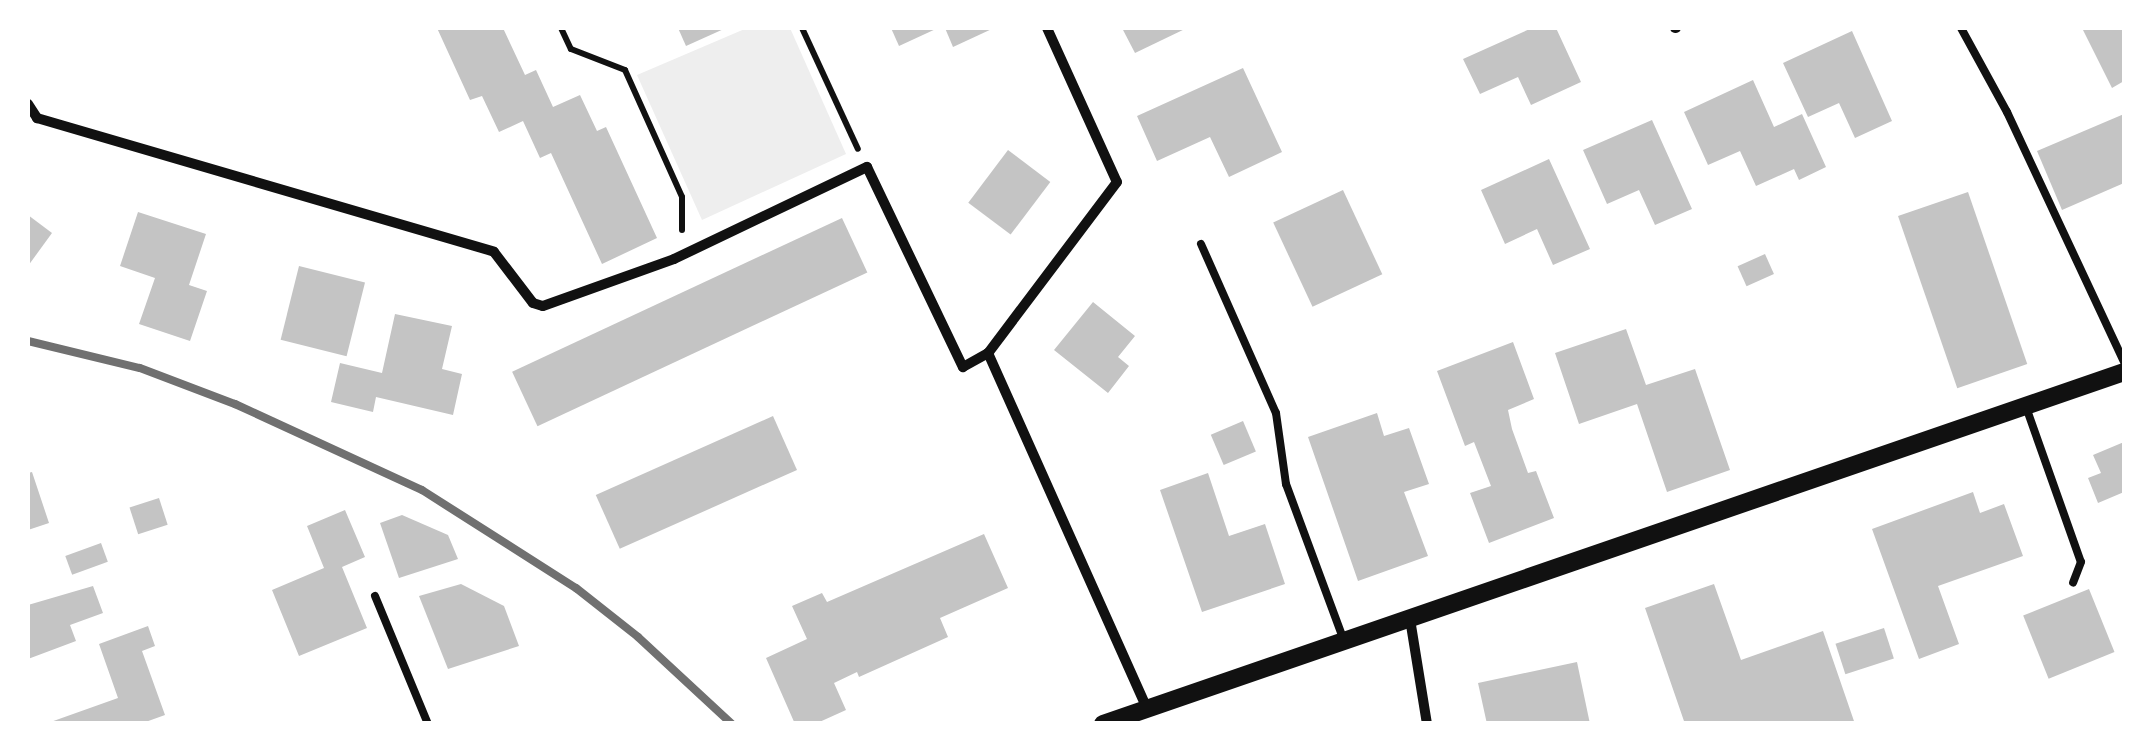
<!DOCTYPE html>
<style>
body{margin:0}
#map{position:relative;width:2152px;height:751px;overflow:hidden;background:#fff;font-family:"DM Sans",sans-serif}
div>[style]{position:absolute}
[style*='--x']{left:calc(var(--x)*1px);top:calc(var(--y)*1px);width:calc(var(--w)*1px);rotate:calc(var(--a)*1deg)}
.green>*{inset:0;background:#eee}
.building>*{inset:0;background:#c4c4c4;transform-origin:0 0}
.path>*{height:6px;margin:-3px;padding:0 3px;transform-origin:3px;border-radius:3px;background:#111}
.service>*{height:8px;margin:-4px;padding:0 4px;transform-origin:4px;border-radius:4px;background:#111}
.minor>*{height:10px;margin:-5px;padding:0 5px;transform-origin:5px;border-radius:5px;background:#111}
.tertiary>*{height:18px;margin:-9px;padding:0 9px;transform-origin:9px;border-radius:9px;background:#111}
.rail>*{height:8px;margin:-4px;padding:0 4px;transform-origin:4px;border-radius:4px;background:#707070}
span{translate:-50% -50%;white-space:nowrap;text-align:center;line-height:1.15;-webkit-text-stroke:8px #fff;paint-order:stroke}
.frame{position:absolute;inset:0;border:30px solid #fff;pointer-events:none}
</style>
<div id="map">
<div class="green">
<div style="clip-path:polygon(747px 28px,790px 28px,846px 154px,702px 220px,637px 75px)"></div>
</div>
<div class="building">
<div style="clip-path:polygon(437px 28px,503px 28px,525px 75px,536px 70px,553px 107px,580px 95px,597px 131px,606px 127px,657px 238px,602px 264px,551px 153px,540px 158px,523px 121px,499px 132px,482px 96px,470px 100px)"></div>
<div style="clip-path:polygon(678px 28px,726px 28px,686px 46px)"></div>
<div style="clip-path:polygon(891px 28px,938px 28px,899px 46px)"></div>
<div style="clip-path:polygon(945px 28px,994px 28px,953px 47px)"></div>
<div style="clip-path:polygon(1122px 28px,1187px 28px,1135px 53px)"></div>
<div style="clip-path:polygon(1532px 28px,1556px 28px,1581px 82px,1531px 105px,1518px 77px,1480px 94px,1463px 59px)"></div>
<div style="clip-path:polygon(2082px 28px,2124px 28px,2124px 81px,2112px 88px)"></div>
<div style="clip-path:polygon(1852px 31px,1892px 121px,1855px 138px,1839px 103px,1808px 117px,1783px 63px)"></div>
<div style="clip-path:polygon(1243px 68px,1282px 152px,1229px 177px,1210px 137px,1157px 161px,1137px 116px)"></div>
<div style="clip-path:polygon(1753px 80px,1774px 127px,1802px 114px,1826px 167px,1799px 180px,1794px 169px,1756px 186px,1740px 151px,1708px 165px,1684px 112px)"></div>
<div style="clip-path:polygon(2124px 114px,2124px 183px,2062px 210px,2037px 151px)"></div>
<div style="clip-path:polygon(1652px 120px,1692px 209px,1655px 225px,1639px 190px,1607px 204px,1583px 150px)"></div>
<div style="left:1008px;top:150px;width:53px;height:66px;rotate:37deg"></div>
<div style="clip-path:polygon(1549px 159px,1590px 249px,1553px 265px,1537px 229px,1505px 244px,1481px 190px)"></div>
<div style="left:1343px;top:190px;width:93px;height:77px;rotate:65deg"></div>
<div style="left:1968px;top:192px;width:182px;height:74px;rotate:71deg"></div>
<div style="clip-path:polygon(138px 212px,206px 234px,189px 285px,207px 291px,190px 341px,139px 324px,155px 278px,120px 266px)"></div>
<div style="clip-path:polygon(28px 215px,52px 233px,28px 266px)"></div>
<div style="left:842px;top:218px;width:60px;height:364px;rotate:65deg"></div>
<div style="left:1765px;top:254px;width:22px;height:30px;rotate:66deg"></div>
<div style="left:299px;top:266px;width:68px;height:76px;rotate:14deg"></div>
<div style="clip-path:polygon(1093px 302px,1135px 336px,1118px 357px,1129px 366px,1108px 393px,1054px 350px)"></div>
<div style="clip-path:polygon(395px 314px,452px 326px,442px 369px,462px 374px,453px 415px,376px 397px,373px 412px,331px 402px,340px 363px,382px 373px)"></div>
<div style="clip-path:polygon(1626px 329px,1646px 385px,1695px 369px,1730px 470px,1667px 492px,1637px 404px,1579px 424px,1555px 353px)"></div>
<div style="clip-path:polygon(1513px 342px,1534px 399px,1508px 410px,1512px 429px,1528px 473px,1536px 471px,1554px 518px,1489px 543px,1470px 493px,1491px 486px,1474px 442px,1465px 446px,1437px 371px)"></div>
<div style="clip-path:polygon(1377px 413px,1384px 436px,1409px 428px,1429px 484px,1404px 492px,1428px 556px,1358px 581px,1308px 437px)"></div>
<div style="left:773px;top:416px;width:59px;height:194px;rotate:66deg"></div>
<div style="left:1243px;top:421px;width:33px;height:35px;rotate:67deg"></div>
<div style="clip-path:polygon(2124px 442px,2124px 492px,2098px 503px,2088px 478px,2101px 473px,2093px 455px)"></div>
<div style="clip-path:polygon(32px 472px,49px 523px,28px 530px,28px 473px)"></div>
<div style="clip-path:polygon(1208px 473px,1229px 536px,1265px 524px,1285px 584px,1202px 612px,1160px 490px)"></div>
<div style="clip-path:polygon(1973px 492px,1980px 513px,2004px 504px,2023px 556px,1938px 586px,1959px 644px,1919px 659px,1872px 529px)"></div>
<div style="left:159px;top:498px;width:28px;height:31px;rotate:72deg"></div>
<div style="clip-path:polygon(345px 510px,365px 557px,342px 567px,367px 628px,299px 656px,272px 590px,324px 568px,307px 526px)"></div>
<div style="clip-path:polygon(402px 515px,448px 535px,458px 559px,399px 578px,380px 523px)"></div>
<div style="clip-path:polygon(984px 534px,1008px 588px,940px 618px,948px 637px,859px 677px,857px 672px,834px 683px,846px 710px,815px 724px,795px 724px,766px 658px,807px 639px,792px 606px,822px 593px,827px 602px)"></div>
<div style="left:101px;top:543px;width:20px;height:38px;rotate:70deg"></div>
<div style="clip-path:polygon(461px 584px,504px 606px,519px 646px,448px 669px,419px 596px)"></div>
<div style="clip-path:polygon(1714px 584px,1741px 660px,1823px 631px,1855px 724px,1685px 724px,1645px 608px)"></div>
<div style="clip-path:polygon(93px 586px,103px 613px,70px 625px,76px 641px,28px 659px,28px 605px)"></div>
<div style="left:2089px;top:589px;width:68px;height:71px;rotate:68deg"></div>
<div style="clip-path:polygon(148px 626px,155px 646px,142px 651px,165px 715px,140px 724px,45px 724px,118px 698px,99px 644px)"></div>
<div style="left:1884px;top:628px;width:32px;height:51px;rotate:72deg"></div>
<div style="clip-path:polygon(1577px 662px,1590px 724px,1487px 724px,1478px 683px)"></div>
</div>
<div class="path">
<div style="--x:561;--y:28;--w:23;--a:65"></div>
<div style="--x:571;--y:49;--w:58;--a:21.3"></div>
<div style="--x:625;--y:70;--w:139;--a:65.8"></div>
<div style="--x:682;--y:197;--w:33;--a:90"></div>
<div style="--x:802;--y:28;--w:133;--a:65.2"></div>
</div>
<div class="service">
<div style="--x:1961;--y:28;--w:96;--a:61.3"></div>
<div style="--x:2007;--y:112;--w:276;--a:64.9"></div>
<div style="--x:1201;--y:244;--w:185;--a:66.1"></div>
<div style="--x:1276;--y:413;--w:72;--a:82"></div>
<div style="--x:1286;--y:484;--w:167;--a:69.7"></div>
<div style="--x:2026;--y:407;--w:164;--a:70.5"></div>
<div style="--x:2081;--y:562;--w:22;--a:111"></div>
<div style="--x:375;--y:596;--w:139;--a:67.5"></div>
</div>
<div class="minor">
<div style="--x:1047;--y:28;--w:169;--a:65.6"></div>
<div style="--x:1117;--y:182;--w:214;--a:127"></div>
<div style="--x:988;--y:353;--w:389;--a:65.9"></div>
<div style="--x:1675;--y:28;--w:1;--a:0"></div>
<div style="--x:28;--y:104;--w:17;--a:57"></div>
<div style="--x:37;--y:118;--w:476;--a:16.3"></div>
<div style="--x:494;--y:252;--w:64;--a:52.6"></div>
<div style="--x:533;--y:303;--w:10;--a:17"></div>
<div style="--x:543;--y:306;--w:139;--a:-19.7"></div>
<div style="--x:674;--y:259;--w:214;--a:-25.5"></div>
<div style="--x:867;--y:167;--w:222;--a:64.4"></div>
<div style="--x:963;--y:367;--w:29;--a:-29"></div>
<div style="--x:1410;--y:619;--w:106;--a:80.8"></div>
</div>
<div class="tertiary">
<div style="--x:1103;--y:724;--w:1080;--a:-19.02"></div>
</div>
<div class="rail">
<div style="--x:28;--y:341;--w:115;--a:13.6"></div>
<div style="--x:140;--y:368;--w:102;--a:20.8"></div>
<div style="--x:235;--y:404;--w:206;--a:24.7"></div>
<div style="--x:422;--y:490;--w:183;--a:32.5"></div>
<div style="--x:576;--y:588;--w:79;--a:38.3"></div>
<div style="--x:638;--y:637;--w:128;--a:42.8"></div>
</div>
<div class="frame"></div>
</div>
